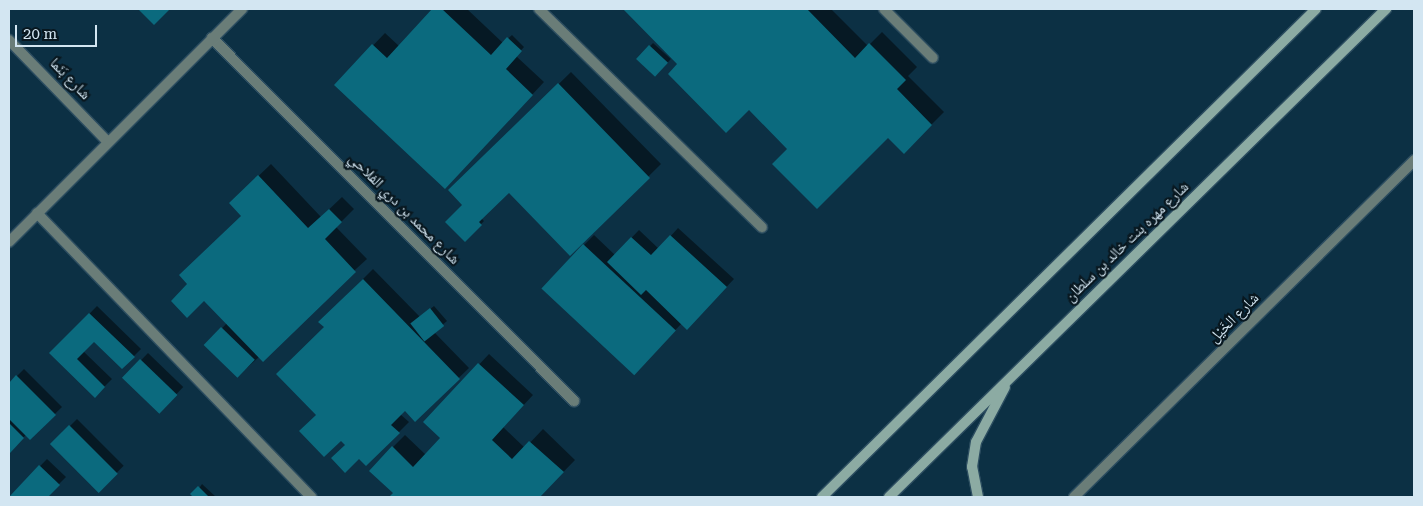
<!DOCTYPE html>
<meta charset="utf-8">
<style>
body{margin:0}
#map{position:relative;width:1423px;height:506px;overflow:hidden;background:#0c3044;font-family:"Roboto Serif","Noto Naskh Arabic",serif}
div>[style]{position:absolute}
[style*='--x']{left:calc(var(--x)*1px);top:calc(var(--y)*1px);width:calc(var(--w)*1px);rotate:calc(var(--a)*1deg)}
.shadow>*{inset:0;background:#0007;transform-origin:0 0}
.building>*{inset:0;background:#0b6a7e;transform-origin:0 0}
.roads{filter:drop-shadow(1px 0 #2c4d60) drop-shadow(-1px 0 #2c4d60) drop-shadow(0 1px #2c4d60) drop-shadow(0 -1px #2c4d60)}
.street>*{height:10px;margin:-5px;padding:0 5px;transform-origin:5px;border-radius:5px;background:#6a7d78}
.secondary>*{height:10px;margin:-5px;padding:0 5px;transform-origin:5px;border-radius:5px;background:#8caba3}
span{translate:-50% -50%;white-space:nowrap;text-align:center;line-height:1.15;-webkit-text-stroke:4.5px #08171f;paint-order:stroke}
.street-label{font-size:15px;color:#d3e6f2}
.frame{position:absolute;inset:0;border:10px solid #d3e6f2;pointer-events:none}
.scale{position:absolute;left:15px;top:25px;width:82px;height:22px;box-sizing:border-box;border:2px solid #d3e6f2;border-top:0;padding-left:6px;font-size:15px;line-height:18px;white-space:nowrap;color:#d3e6f2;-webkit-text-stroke:4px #08171f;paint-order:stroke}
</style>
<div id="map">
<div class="shadow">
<div style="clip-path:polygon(434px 9px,467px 9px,503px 43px,512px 35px,524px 47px,516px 56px,544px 82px,457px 175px,336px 84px,385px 33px,399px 46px)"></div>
<div style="clip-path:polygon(624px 9px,831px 9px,868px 46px,882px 32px,917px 67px,908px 76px,944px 112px,904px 152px,888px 136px,749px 109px,679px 64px)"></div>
<div style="left:653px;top:43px;width:24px;height:23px;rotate:42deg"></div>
<div style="clip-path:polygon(571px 72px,661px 164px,570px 254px,509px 191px,481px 218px,484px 221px,465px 241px,464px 205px,450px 190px)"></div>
<div style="clip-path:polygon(271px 164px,321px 217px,342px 197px,354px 209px,336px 227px,367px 259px,238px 376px,206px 345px,227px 323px,189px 284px,242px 216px,230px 203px)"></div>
<div style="clip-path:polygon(678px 228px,734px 279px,694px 321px,682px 323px,644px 363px,584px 245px,594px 235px,615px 255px,639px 230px,659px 249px)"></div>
<div style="clip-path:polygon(373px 269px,420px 317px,434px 306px,447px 321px,434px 332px,469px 368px,415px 420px,405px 410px,400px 414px,409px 422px,366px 465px,318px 415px,325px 327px,320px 322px)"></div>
<div style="clip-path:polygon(97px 306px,141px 349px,122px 368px,94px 340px,83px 351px,112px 379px,95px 396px,51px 353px)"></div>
<div style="left:148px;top:353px;width:49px;height:35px;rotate:44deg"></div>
<div style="clip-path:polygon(489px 354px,533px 395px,503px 427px,525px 448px,543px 429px,575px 460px,539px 497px,391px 497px,394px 493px,393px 447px,405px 435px,426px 455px,442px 438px,425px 422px)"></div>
<div style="clip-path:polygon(24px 369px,62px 407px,30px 438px,27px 434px,9px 451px,9px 384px)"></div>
<div style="left:77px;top:419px;width:66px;height:35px;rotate:45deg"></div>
<div style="clip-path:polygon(47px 459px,66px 477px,46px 497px,10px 497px)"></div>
<div style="clip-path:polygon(202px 484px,216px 497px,193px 497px)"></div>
</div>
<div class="building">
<div style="clip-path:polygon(138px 9px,170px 9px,154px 25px)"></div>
<div style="clip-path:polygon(432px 9px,442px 9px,491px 55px,507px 37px,522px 51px,506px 69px,533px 95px,445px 189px,334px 85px,372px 44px,387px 58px)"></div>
<div style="clip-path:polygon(623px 9px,807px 9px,855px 58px,869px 43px,906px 80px,897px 89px,932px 125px,904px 154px,888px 138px,817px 209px,772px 164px,787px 149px,749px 110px,726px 133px,668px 74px,677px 64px)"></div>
<div style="left:649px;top:45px;width:26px;height:19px;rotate:43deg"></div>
<div style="clip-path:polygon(558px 83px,650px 178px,570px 256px,509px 193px,479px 222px,482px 225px,465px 242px,445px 222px,462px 205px,448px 190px)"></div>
<div style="clip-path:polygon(258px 175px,308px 228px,329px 209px,342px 222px,325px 239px,356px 272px,263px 362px,204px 301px,187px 318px,171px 301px,187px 284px,179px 275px,241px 216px,229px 203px)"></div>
<div style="clip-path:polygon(670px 235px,727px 287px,687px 330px,646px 290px,641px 295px,607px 262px,631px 237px,651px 255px)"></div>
<div style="left:583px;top:244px;width:127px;height:61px;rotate:43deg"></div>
<div style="clip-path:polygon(363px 279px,460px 379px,415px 422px,405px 411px,391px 425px,400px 433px,366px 466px,359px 459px,345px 473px,331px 458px,345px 445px,341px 441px,324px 457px,299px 431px,316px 415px,276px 374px,324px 327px,318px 322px)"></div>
<div style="left:430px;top:308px;width:23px;height:25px;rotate:52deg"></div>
<div style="clip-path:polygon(89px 313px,135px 357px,122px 369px,94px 342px,77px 359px,105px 387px,95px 398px,49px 353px)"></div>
<div style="left:221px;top:327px;width:47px;height:25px;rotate:44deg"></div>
<div style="left:140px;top:359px;width:52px;height:26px;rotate:44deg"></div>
<div style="clip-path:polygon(478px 363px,524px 405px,492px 440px,512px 459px,529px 441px,564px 472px,540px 497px,389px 497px,393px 493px,369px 471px,392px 446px,413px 467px,440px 438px,423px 422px)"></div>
<div style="clip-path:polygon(16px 375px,56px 415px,30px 440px,9px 419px,9px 383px)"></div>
<div style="clip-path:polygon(9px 423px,24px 438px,10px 453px,9px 451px)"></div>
<div style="left:69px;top:425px;width:69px;height:27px;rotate:45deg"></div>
<div style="clip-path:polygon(39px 465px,60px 485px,48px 497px,9px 497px)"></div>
<div style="clip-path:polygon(198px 486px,209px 497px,193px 497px,190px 494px)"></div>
</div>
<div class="roads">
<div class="street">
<div style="--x:539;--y:9;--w:312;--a:44.4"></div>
<div style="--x:884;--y:9;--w:69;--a:45"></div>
<div style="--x:212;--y:38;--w:513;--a:45.08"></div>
<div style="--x:9;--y:40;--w:142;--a:45.9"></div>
<div style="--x:37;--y:213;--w:395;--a:46"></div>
<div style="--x:9;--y:242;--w:330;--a:-45"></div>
<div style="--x:1074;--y:497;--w:479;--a:-44.7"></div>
</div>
<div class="secondary">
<div style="--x:822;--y:497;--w:694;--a:-44.65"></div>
<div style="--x:889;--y:497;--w:697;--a:-44.48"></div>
<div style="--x:978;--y:497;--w:31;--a:-101"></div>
<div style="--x:972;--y:467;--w:25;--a:-81"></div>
<div style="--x:976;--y:442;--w:62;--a:-62.2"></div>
</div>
</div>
<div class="street-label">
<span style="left:70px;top:79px;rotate:46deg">شارع بَنَما</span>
<span style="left:404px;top:209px;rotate:45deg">شارع محمد بن دري الفلاحي</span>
<span style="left:1127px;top:242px;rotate:-44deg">شارع مهره بنت خالد بن سلطان</span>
<span style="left:1234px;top:318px;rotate:-45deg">شارع الخَيْل</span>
</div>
<div class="frame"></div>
<div class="scale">20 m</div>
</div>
